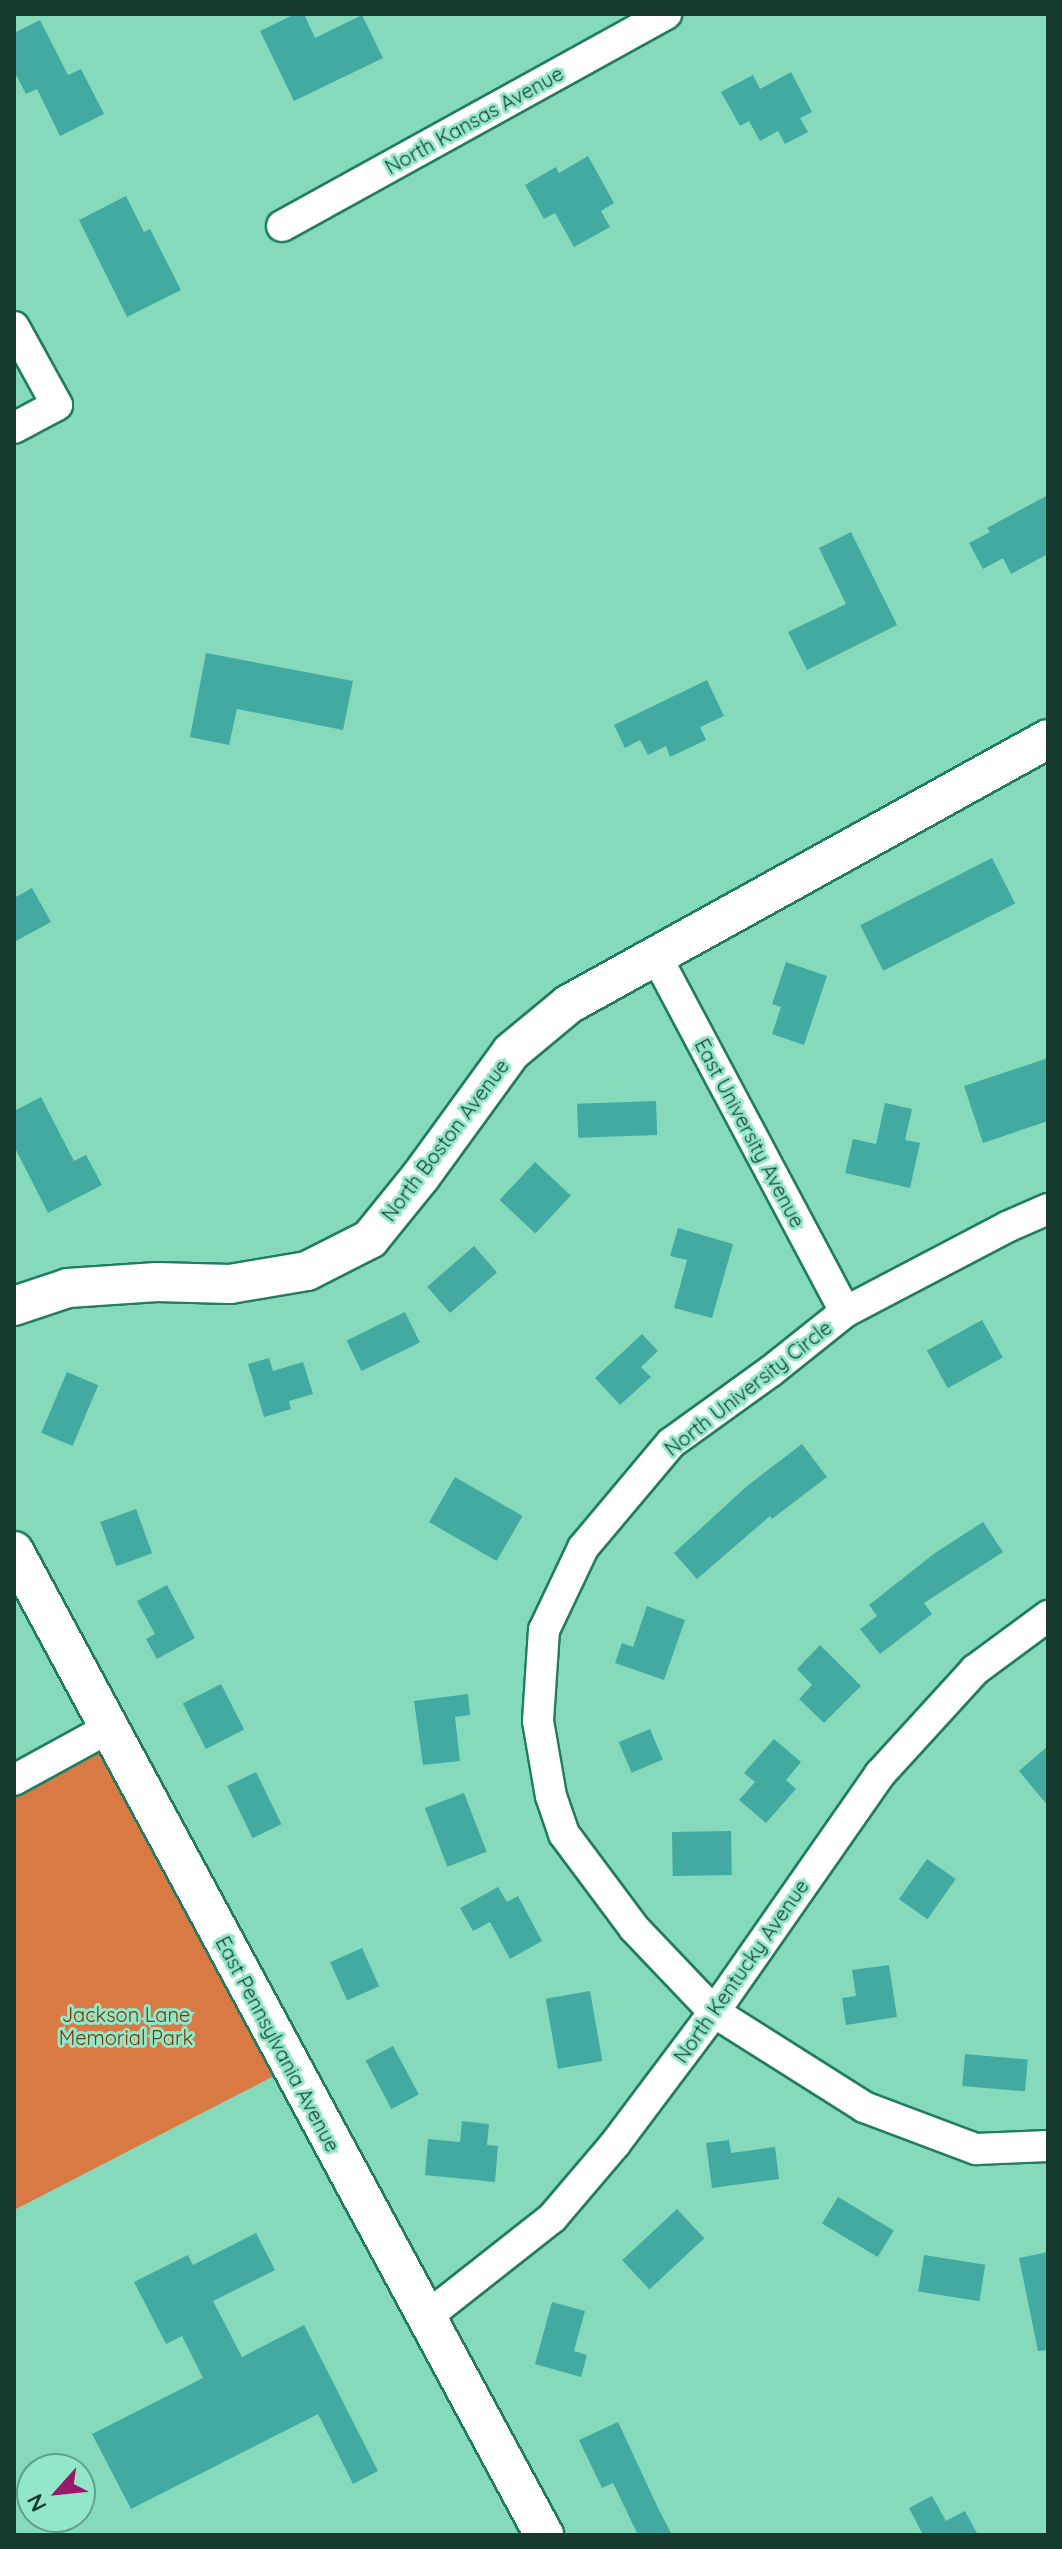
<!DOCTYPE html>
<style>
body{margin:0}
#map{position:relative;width:1062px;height:2549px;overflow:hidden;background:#85dabb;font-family:Quicksand,sans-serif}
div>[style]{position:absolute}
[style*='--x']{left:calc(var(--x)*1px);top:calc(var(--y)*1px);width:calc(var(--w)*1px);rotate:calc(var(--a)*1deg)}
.green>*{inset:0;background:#d97943}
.building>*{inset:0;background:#43aaa2;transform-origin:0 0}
.roads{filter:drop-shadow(2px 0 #217c61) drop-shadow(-2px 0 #217c61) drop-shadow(0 2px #217c61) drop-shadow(0 -2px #217c61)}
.minor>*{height:30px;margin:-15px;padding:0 15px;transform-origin:15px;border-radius:15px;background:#fff}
.tertiary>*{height:38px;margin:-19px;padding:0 19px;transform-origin:19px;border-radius:19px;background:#fff}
span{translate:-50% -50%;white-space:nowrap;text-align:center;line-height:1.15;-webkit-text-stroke:6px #92e7c8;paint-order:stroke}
.street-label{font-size:20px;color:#15392d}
.park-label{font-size:20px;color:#7c3601}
.frame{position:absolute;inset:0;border:16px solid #15392d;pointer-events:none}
.north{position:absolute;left:16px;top:2453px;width:80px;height:80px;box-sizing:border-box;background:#92e7c8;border:2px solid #60a18a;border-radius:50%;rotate:243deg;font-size:22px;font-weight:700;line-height:32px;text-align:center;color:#15392d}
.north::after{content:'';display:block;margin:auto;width:28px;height:36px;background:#9c186a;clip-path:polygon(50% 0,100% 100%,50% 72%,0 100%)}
</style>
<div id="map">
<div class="green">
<div style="clip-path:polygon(92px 1751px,114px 1755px,276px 2075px,14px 2210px,14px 1794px)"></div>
</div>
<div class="building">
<div style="clip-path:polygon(295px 14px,304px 14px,315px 38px,362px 15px,383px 58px,294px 101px,260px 31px)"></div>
<div style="clip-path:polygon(40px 20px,68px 75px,81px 69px,104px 114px,60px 136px,37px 89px,26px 94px,14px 71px,14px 33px)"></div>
<div style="clip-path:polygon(791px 72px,812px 112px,800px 118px,808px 132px,785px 144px,778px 131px,760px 141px,749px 121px,740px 126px,721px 92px,753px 75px,760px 89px)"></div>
<div style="clip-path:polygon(588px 156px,614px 203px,601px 211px,610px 227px,574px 247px,555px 213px,544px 219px,525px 185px,556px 167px,559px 173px)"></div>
<div style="clip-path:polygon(126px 196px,144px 232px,150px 229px,181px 290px,127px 317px,79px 220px)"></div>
<div style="clip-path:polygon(1048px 495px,1048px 554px,1011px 574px,1003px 558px,983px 569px,969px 543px,990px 532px,987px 528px)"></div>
<div style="clip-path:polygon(851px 532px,897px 625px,807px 670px,788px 632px,846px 604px,819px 548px)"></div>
<div style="clip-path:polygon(206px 653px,353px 681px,343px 730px,237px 709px,229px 745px,190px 737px)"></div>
<div style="clip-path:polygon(707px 680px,724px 716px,700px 727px,706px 740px,670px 757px,666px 746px,648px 755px,640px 740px,625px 748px,614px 725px)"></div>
<div style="left:992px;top:858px;width:51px;height:148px;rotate:63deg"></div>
<div style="clip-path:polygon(32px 888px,51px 922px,14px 942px,14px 898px)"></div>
<div style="clip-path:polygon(786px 962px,827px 976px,804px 1045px,772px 1034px,781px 1007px,772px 1004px)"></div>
<div style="clip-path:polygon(1048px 1058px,1048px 1121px,983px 1143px,964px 1086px)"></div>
<div style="clip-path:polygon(41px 1097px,74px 1161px,86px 1155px,102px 1185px,48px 1213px,14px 1146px,14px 1111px)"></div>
<div style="left:656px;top:1101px;width:34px;height:79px;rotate:88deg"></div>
<div style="clip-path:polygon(885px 1103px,912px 1109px,905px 1140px,920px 1143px,910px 1188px,845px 1173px,853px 1139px,876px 1144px)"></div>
<div style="left:535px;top:1162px;width:49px;height:52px;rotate:43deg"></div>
<div style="clip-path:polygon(678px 1228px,733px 1244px,712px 1318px,674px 1308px,687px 1260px,670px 1256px)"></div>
<div style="left:474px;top:1246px;width:35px;height:62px;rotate:49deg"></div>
<div style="left:405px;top:1312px;width:34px;height:65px;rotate:64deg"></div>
<div style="left:982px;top:1320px;width:43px;height:63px;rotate:61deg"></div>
<div style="clip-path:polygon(642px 1334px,658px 1351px,641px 1367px,651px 1377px,620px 1405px,595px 1378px)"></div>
<div style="clip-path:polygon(269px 1358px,273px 1371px,303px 1362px,313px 1394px,289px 1401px,291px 1409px,264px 1417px,248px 1364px)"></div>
<div style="left:67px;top:1372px;width:34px;height:66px;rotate:23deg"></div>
<div style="clip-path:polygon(802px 1444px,827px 1477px,772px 1519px,770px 1516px,697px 1579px,674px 1553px,747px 1486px)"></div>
<div style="left:455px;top:1477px;width:78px;height:52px;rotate:30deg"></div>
<div style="left:136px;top:1509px;width:47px;height:38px;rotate:70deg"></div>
<div style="clip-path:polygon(983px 1522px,1003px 1552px,924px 1603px,932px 1614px,880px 1654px,860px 1629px,877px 1616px,869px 1605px,935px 1553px)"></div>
<div style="clip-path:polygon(167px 1585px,195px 1638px,157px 1659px,146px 1639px,155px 1634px,137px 1601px)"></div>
<div style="clip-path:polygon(647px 1606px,685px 1620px,664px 1680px,615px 1663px,622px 1643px,633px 1647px)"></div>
<div style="clip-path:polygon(820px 1645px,861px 1686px,824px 1723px,799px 1699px,812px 1685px,797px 1669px)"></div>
<div style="left:221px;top:1684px;width:51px;height:43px;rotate:63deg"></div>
<div style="clip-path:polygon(468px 1694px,470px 1715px,455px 1717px,460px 1761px,423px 1765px,414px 1701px)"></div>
<div style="left:650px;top:1729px;width:33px;height:34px;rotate:67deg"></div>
<div style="clip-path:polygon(774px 1739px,801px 1762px,786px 1780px,796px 1789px,766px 1823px,739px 1800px,755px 1782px,744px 1773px)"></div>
<div style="clip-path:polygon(1048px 1746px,1048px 1806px,1019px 1771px)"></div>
<div style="left:256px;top:1772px;width:58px;height:32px;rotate:64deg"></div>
<div style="left:464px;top:1793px;width:63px;height:42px;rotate:69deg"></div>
<div style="left:731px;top:1831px;width:44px;height:59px;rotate:89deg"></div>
<div style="left:927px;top:1859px;width:35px;height:49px;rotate:35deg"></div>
<div style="clip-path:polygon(498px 1887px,507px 1902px,518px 1896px,542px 1941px,510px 1959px,490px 1922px,473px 1931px,460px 1908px)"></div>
<div style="left:362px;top:1948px;width:42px;height:35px;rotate:66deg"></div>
<div style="clip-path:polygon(889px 1965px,897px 2017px,846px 2025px,842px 1998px,856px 1996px,852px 1970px)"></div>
<div style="left:590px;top:1991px;width:71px;height:45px;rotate:80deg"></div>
<div style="left:393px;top:2046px;width:55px;height:31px;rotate:62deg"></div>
<div style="left:965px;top:2054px;width:63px;height:32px;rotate:5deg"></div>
<div style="clip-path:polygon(462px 2121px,489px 2124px,487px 2145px,498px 2146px,495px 2182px,425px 2175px,428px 2139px,460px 2142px)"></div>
<div style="clip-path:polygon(729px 2140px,731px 2153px,775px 2147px,779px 2179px,712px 2188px,706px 2143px)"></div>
<div style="left:838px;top:2197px;width:65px;height:31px;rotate:31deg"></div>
<div style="left:677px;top:2209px;width:40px;height:75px;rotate:47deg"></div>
<div style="clip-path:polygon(256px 2233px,275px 2270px,213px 2301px,242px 2357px,304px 2325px,378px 2471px,353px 2484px,318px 2414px,131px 2509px,92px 2434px,203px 2378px,182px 2336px,166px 2344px,134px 2282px,188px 2255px,193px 2265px)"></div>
<div style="clip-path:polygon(1048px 2252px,1048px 2350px,1038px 2351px,1019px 2258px)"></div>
<div style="left:924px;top:2255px;width:62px;height:37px;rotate:9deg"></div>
<div style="clip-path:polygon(552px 2302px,585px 2311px,574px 2351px,587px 2355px,581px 2377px,535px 2364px)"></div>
<div style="clip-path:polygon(618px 2422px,659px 2510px,672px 2535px,638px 2535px,613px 2483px,602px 2488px,579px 2440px)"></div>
<div style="clip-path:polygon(932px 2496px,946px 2521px,965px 2511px,978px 2535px,919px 2535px,922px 2533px,909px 2508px)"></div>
</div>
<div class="roads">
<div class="minor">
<div style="--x:282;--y:226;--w:439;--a:-28.9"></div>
<div style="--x:14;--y:327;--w:89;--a:61.1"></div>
<div style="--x:57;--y:405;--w:49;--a:151.9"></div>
<div style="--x:655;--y:954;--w:405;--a:62"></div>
<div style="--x:1048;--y:1209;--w:45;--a:156.3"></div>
<div style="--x:1007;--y:1227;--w:183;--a:152.3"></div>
<div style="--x:845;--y:1312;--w:95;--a:141.4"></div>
<div style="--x:771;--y:1371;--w:123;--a:144.2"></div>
<div style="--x:671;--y:1443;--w:137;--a:130"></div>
<div style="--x:583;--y:1548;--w:91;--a:115.4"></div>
<div style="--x:544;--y:1630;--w:91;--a:93.8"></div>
<div style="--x:538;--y:1721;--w:76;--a:80.2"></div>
<div style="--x:551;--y:1796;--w:40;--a:71.1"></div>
<div style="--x:564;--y:1834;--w:117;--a:53.3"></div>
<div style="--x:634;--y:1928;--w:116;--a:46.4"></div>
<div style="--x:714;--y:2012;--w:178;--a:32.3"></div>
<div style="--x:864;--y:2107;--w:120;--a:20.6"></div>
<div style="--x:976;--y:2149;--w:72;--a:-2.4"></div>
<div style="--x:14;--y:1780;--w:108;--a:-28.7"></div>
<div style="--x:425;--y:2318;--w:162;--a:-38.2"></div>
<div style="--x:552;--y:2218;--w:97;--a:-49.6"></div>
<div style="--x:615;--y:2144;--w:165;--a:-53.1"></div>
<div style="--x:714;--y:2012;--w:290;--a:-55.1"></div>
<div style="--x:880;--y:1774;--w:141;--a:-47.6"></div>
<div style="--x:975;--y:1670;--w:91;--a:-36.5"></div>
</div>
<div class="tertiary">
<div style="--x:14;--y:1306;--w:57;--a:-18.4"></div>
<div style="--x:68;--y:1288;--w:89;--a:-3.9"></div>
<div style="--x:157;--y:1282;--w:73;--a:1.6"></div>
<div style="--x:230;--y:1284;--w:78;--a:-9.6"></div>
<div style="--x:307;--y:1271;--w:71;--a:-26.9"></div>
<div style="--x:370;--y:1239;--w:81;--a:-51"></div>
<div style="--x:421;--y:1176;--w:153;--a:-54"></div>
<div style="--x:511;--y:1052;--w:75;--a:-39.6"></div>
<div style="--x:569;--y:1004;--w:547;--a:-28.95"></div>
<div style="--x:14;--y:1551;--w:1118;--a:61.69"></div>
</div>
</div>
<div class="street-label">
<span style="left:474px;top:120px;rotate:-29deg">North Kansas Avenue</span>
<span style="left:750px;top:1133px;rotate:62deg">East University Avenue</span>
<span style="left:445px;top:1140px;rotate:-53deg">North Boston Avenue</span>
<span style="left:748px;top:1388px;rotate:-38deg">North University Circle</span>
<span style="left:741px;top:1971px;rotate:-55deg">North Kentucky Avenue</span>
<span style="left:278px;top:2044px;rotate:62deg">East Pennsylvania Avenue</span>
</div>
<div class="park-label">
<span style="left:126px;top:2026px">Jackson Lane<br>Memorial Park</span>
</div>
<div class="frame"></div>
<div class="north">N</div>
</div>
